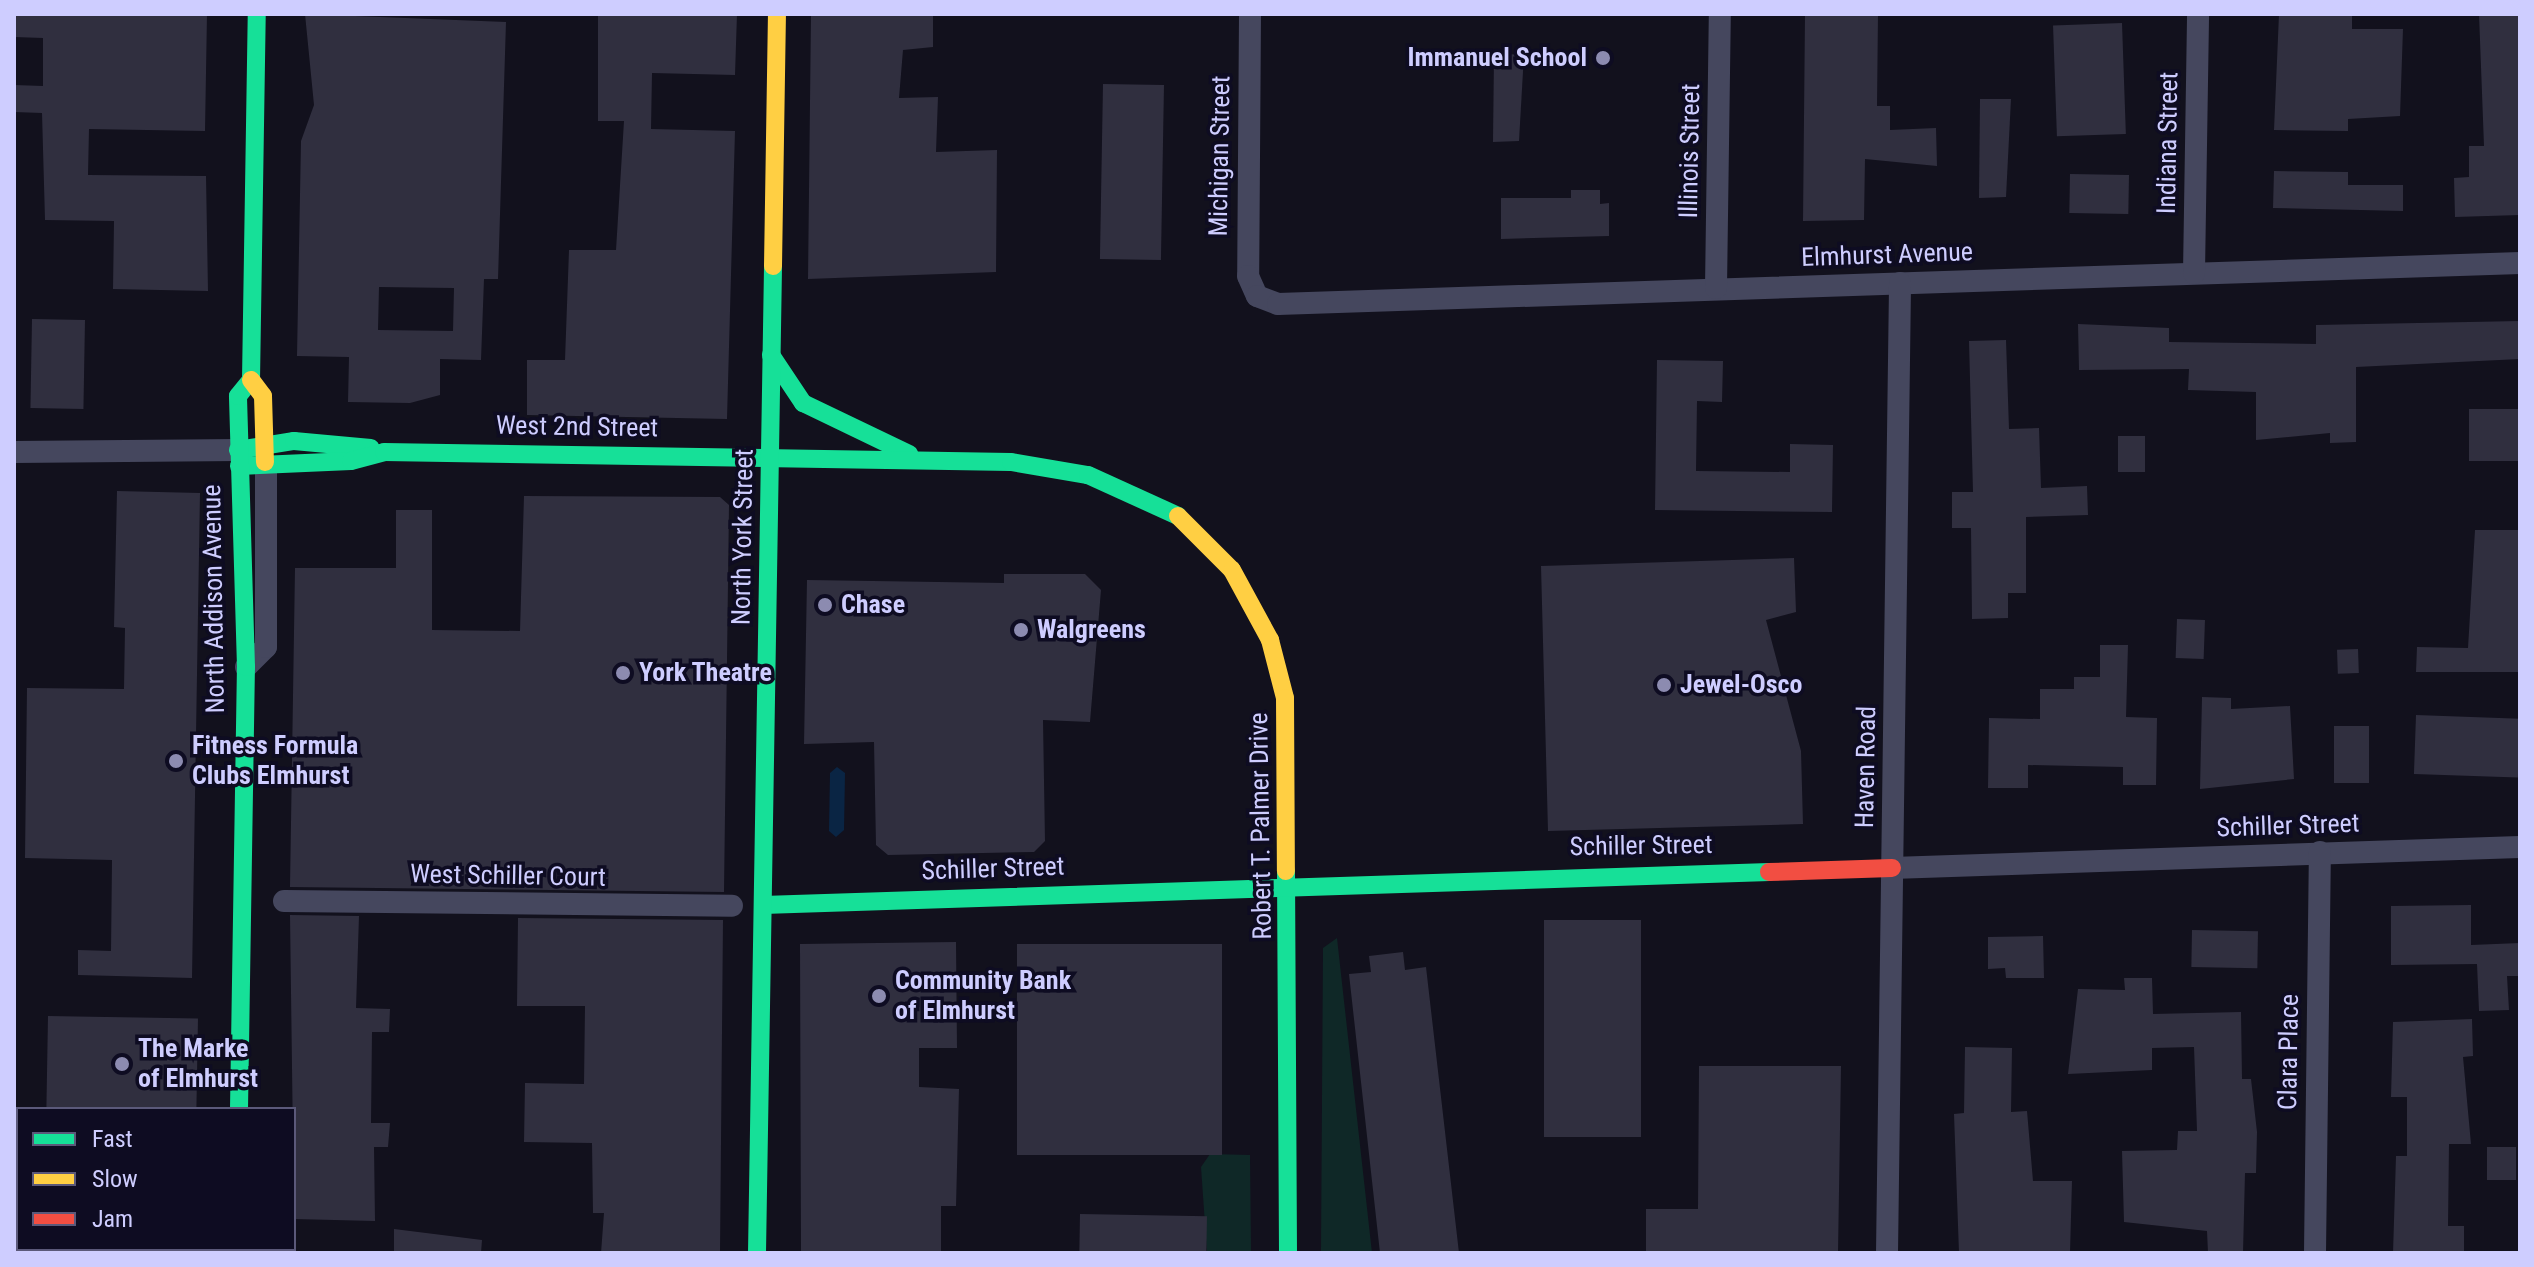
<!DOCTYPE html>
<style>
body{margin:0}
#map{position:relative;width:2534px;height:1267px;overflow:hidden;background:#12111d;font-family:"Roboto Condensed",sans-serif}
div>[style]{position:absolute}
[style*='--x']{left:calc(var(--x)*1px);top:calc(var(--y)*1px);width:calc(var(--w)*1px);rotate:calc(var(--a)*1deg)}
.green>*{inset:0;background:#0f2827}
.water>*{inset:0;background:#0a2544}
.building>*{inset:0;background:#302f3f;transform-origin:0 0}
.street>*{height:22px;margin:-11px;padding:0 11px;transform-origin:11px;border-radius:11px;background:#45475e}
.fast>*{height:18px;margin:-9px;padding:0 9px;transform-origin:9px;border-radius:9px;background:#16e098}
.slow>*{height:18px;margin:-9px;padding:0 9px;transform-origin:9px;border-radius:9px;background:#ffcf43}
.jam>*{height:18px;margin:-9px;padding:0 9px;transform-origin:9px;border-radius:9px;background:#f24e42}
.dots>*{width:22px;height:22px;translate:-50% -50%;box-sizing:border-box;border:4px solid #0e0c22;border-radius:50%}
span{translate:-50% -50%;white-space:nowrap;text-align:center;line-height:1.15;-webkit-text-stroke:7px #0e0c22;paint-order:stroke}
.poi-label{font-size:26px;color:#cecdff;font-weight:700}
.right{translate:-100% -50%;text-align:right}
.left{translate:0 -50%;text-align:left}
.street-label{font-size:26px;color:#cecdff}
.frame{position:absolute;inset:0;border:16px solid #cecdff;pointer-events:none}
.legend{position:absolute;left:16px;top:1107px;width:280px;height:144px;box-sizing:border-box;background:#0e0c22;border:2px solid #5b597a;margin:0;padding:10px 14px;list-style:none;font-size:24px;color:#cecdff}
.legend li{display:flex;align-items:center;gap:16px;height:40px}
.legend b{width:40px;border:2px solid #5b597a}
</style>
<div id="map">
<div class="green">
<div style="clip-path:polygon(1337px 938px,1372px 1253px,1321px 1253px,1323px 948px)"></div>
<div style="clip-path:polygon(1210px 1154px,1250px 1155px,1251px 1253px,1207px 1253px,1201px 1167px)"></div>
</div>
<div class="water">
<div style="clip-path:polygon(837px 767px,845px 773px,844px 830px,836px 837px,829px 831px,830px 773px)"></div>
</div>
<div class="building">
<div style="clip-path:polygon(14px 14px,207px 14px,205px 131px,89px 129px,88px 175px,206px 176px,208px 291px,113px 289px,114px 221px,45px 220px,42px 113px,14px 112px,14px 85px,43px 86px,43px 38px,14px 37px)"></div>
<div style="clip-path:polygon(evenodd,305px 14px,506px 22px,498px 279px,484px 279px,481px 360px,440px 359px,440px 395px,410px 403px,348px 402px,349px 357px,297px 356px,301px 141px,314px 105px,305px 14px,379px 287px,454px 288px,453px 331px,378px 330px,379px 287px)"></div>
<div style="clip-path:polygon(598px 14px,737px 14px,735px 75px,652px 73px,651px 129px,735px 131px,727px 419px,527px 415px,527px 360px,565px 360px,569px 250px,616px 250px,624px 121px,598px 121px)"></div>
<div style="clip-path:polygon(811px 14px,933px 14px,933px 47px,903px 50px,899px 98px,938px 97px,936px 152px,997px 150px,996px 272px,808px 279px)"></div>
<div style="clip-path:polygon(1805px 14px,1878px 14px,1877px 106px,1890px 106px,1890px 130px,1936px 128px,1937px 166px,1865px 159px,1864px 220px,1803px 221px)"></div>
<div style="clip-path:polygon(2279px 14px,2352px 14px,2352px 29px,2403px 29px,2400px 116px,2348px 119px,2348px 131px,2274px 130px)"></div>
<div style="clip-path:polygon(2479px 14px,2520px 14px,2520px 215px,2455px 217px,2454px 178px,2469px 177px,2469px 146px,2484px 146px)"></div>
<div style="left:2122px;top:23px;width:111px;height:69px;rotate:88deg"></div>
<div style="clip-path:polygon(1524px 54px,1519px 141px,1493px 142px,1494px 55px)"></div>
<div style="left:1103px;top:84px;width:61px;height:175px;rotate:1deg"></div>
<div style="clip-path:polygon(1980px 99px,2011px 99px,2006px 197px,1979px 198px)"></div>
<div style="clip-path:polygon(2274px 171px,2348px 172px,2348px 185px,2403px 185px,2403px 211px,2273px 208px)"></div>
<div style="left:2070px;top:174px;width:59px;height:39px;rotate:1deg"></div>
<div style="clip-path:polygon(1571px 190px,1600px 190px,1600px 204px,1609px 203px,1609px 236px,1501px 239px,1501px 198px,1571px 198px)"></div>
<div style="left:32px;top:319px;width:53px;height:89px;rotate:1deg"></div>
<div style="clip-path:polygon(2520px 321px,2520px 359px,2356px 367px,2356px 442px,2330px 443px,2330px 433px,2256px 440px,2256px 392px,2188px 390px,2189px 369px,2079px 370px,2078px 324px,2169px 328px,2169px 342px,2316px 344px,2316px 325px)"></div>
<div style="clip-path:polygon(2006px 340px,2009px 429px,2039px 428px,2041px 488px,2087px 486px,2088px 515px,2026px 517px,2026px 593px,2008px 593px,2008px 618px,1972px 619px,1971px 528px,1952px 528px,1952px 492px,1973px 492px,1969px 341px)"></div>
<div style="clip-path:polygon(1657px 360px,1723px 361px,1722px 402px,1697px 401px,1696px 471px,1790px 472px,1790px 444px,1833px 445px,1832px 512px,1655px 510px)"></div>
<div style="left:2520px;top:409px;width:52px;height:51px;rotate:90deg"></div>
<div style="left:2118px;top:436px;width:27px;height:36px"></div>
<div style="clip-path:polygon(117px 491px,200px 493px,192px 978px,78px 975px,78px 950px,111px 951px,112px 860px,25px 858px,27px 688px,124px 689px,125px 628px,114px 627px)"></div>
<div style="clip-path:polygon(524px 496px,720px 497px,729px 505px,724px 892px,290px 887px,295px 568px,396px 568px,396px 510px,432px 510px,432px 630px,520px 631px)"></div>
<div style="clip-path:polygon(2475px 530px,2520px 530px,2520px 672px,2416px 672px,2417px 647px,2468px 648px)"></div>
<div style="clip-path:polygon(1794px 558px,1796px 612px,1766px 620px,1801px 751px,1803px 824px,1548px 831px,1541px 566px)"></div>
<div style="clip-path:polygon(1004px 574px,1085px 574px,1101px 590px,1090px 722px,1043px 720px,1045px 841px,1034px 852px,888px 855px,876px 845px,874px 742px,804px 744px,807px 580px,1004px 583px)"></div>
<div style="left:2177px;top:619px;width:28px;height:39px;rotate:2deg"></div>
<div style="clip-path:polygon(2100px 645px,2128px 645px,2126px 717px,2157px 718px,2156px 785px,2123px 785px,2123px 767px,2028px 765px,2028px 788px,1988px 788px,1989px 718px,2040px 719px,2040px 689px,2074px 689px,2074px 677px,2100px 677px)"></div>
<div style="left:2358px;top:649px;width:24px;height:21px;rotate:88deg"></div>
<div style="clip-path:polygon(2202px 697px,2231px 698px,2231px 709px,2290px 706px,2294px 779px,2200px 789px)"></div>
<div style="left:2416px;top:715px;width:104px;height:59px;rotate:2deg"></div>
<div style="left:2334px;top:726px;width:35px;height:57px"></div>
<div style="clip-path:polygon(2471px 905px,2471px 945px,2520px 943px,2520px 976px,2507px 976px,2509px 1010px,2479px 1011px,2477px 964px,2391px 965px,2391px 906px)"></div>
<div style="clip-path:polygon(290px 915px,359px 916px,356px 1008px,390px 1009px,389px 1032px,372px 1032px,371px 1123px,390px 1123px,388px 1147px,374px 1147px,375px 1221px,294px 1219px)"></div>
<div style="clip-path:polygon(518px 918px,723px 920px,720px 1253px,601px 1253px,604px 1213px,593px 1213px,592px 1143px,524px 1142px,525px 1083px,584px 1084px,585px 1006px,517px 1006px)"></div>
<div style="left:1641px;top:920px;width:217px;height:97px;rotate:90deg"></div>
<div style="left:2192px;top:930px;width:66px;height:37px;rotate:1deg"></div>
<div style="clip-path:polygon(2043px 936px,2044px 978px,2006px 978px,2005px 968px,1988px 969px,1988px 937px)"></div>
<div style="clip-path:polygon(956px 942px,957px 1048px,919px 1048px,919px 1087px,959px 1089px,956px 1206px,941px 1206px,941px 1253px,801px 1253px,800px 944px)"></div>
<div style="left:1222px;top:944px;width:211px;height:205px;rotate:90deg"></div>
<div style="clip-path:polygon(1403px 952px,1405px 970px,1426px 967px,1459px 1253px,1380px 1253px,1349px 974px,1371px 972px,1369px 956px)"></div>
<div style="clip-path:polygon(2124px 978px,2152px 978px,2153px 1014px,2241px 1012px,2242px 1079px,2251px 1079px,2257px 1132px,2256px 1173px,2245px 1173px,2243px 1253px,2208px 1253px,2207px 1231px,2124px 1222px,2122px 1151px,2177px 1150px,2178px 1131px,2197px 1131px,2194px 1047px,2152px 1048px,2152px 1070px,2068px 1074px,2078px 989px,2125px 990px)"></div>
<div style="left:48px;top:1016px;width:150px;height:93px;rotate:1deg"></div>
<div style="clip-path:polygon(2472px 1019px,2473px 1056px,2463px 1057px,2471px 1144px,2449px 1144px,2448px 1226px,2464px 1226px,2464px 1253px,2393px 1253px,2396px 1156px,2407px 1156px,2407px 1097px,2391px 1097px,2393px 1022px)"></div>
<div style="clip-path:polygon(1965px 1047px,2012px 1048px,2011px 1112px,2027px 1111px,2033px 1181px,2072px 1181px,2070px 1253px,1959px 1253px,1954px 1114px,1964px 1113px)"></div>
<div style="clip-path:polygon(1699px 1066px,1841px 1066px,1838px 1253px,1646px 1253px,1646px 1209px,1698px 1209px)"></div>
<div style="left:2487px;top:1147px;width:29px;height:33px"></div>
<div style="left:1080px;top:1214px;width:127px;height:39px;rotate:1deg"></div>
<div style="clip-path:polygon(394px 1229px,482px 1240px,481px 1253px,394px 1253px)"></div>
</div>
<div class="street">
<div style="--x:1250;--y:14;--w:262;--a:90.4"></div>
<div style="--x:1248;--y:276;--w:22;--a:66"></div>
<div style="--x:1257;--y:296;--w:22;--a:21"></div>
<div style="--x:1278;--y:304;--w:1243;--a:-1.89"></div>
<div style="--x:2194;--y:273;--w:259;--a:-89.1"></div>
<div style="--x:1716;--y:288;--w:274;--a:-89.2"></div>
<div style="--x:14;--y:452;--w:224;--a:-0.5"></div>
<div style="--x:246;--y:667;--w:28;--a:-45"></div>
<div style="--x:266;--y:647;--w:182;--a:-90"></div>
<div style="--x:1892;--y:868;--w:628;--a:-1.92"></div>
<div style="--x:284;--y:901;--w:448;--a:0.6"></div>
<div style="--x:1887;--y:1253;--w:970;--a:-89.23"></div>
<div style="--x:2315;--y:1253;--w:401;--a:-89.3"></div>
</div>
<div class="fast">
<div style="--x:771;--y:355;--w:58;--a:56.3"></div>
<div style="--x:803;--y:403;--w:118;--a:25.7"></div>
<div style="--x:238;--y:450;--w:57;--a:-9.1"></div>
<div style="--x:294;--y:441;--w:77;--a:5.2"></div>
<div style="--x:239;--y:466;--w:112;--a:-2.6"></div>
<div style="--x:351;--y:461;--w:34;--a:-15"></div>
<div style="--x:384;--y:452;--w:627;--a:0.91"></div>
<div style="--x:1011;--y:462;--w:78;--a:9.6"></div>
<div style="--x:1088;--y:475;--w:99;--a:24.5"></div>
<div style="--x:1286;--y:871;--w:382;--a:89.7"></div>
<div style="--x:763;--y:905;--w:1007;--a:-1.88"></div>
<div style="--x:239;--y:1109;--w:442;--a:-89.1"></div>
<div style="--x:246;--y:667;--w:271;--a:-91.7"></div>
<div style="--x:238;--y:396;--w:21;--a:-51"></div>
<div style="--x:251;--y:380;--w:366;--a:-89.1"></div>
<div style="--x:239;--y:1249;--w:4;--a:76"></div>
<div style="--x:757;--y:1253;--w:987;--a:-89.07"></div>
</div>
<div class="slow">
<div style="--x:773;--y:266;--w:252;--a:-89.1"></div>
<div style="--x:251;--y:380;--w:20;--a:53"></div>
<div style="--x:263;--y:396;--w:66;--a:88.3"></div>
<div style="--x:1178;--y:516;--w:76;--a:45"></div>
<div style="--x:1232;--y:570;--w:80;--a:61.5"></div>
<div style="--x:1270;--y:640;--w:60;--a:75.5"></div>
<div style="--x:1285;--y:698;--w:173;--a:89.7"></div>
</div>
<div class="jam">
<div style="--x:1769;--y:872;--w:123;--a:-1.9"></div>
</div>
<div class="dots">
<div style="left:1603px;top:58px;background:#8c8bb0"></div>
<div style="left:825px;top:605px;background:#8c8bb0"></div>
<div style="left:1021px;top:630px;background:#8c8bb0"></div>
<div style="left:623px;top:673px;background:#8c8bb0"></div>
<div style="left:1664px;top:685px;background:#8c8bb0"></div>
<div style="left:176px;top:761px;background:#8c8bb0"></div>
<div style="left:879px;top:996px;background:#8c8bb0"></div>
<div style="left:122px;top:1064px;background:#8c8bb0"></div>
</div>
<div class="poi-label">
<span class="right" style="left:1587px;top:58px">Immanuel School</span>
<span class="left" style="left:841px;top:605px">Chase</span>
<span class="left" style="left:1037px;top:630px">Walgreens</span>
<span class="left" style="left:639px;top:673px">York Theatre</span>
<span class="left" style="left:1680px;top:685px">Jewel-Osco</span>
<span class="left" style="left:192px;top:761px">Fitness Formula<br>Clubs Elmhurst</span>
<span class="left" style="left:895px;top:996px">Community Bank<br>of Elmhurst</span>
<span class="left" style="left:138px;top:1064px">The Marke<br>of Elmhurst</span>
</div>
<div class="street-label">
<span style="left:2168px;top:143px;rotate:-89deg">Indiana Street</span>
<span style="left:1690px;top:151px;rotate:-89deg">Illinois Street</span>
<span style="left:1220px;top:156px;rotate:-89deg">Michigan Street</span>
<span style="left:1887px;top:255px;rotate:-2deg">Elmhurst Avenue</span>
<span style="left:577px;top:427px;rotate:1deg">West 2nd Street</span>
<span style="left:743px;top:537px;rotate:-89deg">North York Street</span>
<span style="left:214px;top:599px;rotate:-91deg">North Addison Avenue</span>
<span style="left:1866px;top:767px;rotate:-89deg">Haven Road</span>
<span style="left:1261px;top:826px;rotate:-91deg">Robert T. Palmer Drive</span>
<span style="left:2288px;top:826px;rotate:-2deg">Schiller Street</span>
<span style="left:1641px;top:846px;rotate:-1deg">Schiller Street</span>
<span style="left:993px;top:869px;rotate:-2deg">Schiller Street</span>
<span style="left:508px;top:876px;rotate:1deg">West Schiller Court</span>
<span style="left:2289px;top:1052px;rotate:-89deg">Clara Place</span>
</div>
<div class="frame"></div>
<ul class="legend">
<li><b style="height:10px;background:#16e098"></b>Fast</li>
<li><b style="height:10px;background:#ffcf43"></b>Slow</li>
<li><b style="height:10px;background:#f24e42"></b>Jam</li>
</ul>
</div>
